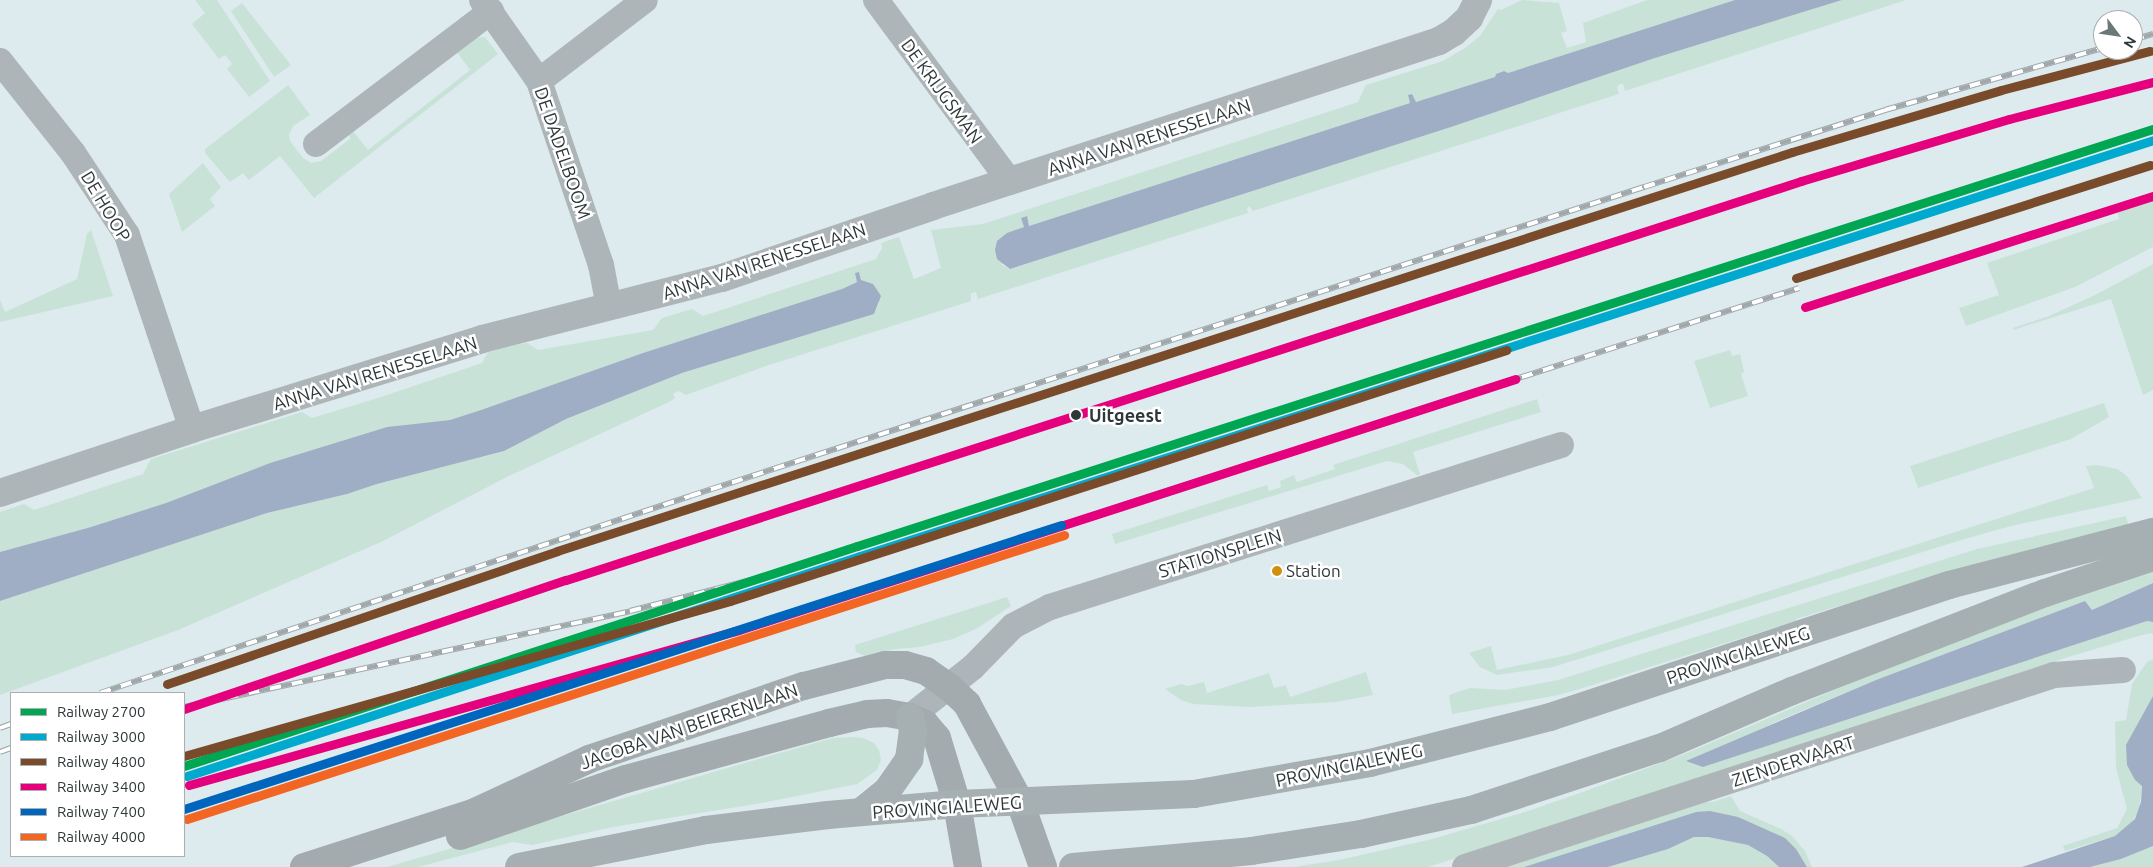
<!DOCTYPE html>
<style>
body{margin:0}
#map{position:relative;width:2153px;height:867px;overflow:hidden;background:#ddebee;font-family:Ubuntu,sans-serif}
div>[style]{position:absolute}
[style*='--x']{left:calc(var(--x)*1px);top:calc(var(--y)*1px);width:calc(var(--w)*1px);rotate:calc(var(--a)*1deg)}
.green>*{inset:0;background:#c9e2d7}
.water>*{inset:0;background:#9fadc5}
.minor>*{height:26px;margin:-13px;padding:0 13px;transform-origin:13px;border-radius:13px;background:#aeb5b9}
.tertiary>*{height:28px;margin:-14px;padding:0 14px;transform-origin:14px;border-radius:14px;background:#aeb5b9}
.secondary>*{height:28px;margin:-14px;padding:0 14px;transform-origin:14px;border-radius:14px;background:#a4abaf}
.primary>*{height:28px;margin:-14px;padding:0 14px;transform-origin:14px;border-radius:14px;background:#a6afb2}
.rail>*{height:5.5px;margin-top:-2.75px;transform-origin:0;background:repeating-linear-gradient(90deg,#fff 0 11px,#a1a8ab 0 22px);box-sizing:border-box;border-block:1px solid #a1a8ab}
.rail-1>*{height:9px;margin:-4.5px;padding:0 4.5px;transform-origin:4.5px;border-radius:4.5px;background:#00a651}
.rail-2>*{height:9px;margin:-4.5px;padding:0 4.5px;transform-origin:4.5px;border-radius:4.5px;background:#00a9ce}
.rail-3>*{height:9px;margin:-4.5px;padding:0 4.5px;transform-origin:4.5px;border-radius:4.5px;background:#7a4b2a}
.rail-4>*{height:9px;margin:-4.5px;padding:0 4.5px;transform-origin:4.5px;border-radius:4.5px;background:#e5007d}
.rail-5>*{height:9px;margin:-4.5px;padding:0 4.5px;transform-origin:4.5px;border-radius:4.5px;background:#0065bd}
.rail-6>*{height:9px;margin:-4.5px;padding:0 4.5px;transform-origin:4.5px;border-radius:4.5px;background:#f26522}
.dots>*{width:14px;height:14px;translate:-50% -50%;box-sizing:border-box;border:2px solid #fff;border-radius:50%}
span{translate:-50% -50%;white-space:nowrap;text-align:center;line-height:1.15;-webkit-text-stroke:5px #fff;paint-order:stroke}
.bus-label{font-size:17px;color:#2e3839}
.left{translate:0 -50%;text-align:left}
.street-label{font-size:18px;color:#2e3839}
.stop-label{font-size:18px;color:#2e3839;font-weight:700}
.legend{position:absolute;left:10px;top:692px;width:175px;height:165px;box-sizing:border-box;background:#fff;border:1px solid #abafb0;margin:0;padding:6px 9px;list-style:none;font-size:15px;color:#2e3839}
.legend li{display:flex;align-items:center;gap:10px;height:25px}
.legend b{width:25px;border:1px solid #abafb0}
.north{position:absolute;left:2093px;top:10px;width:50px;height:50px;box-sizing:border-box;background:#fff;border:1px solid #abafb0;border-radius:50%;rotate:121deg;font-size:14px;font-weight:700;line-height:20px;text-align:center;color:#2e3839}
.north::after{content:'';display:block;margin:auto;width:18px;height:22px;background:#6b7778;clip-path:polygon(50% 0,100% 100%,50% 72%,0 100%)}
</style>
<div id="map">
<div class="green">
<div style="clip-path:polygon(195px 0,217px 0,270px 81px,249px 97px,227px 69px,232px 64px,225px 55px,219px 59px,192px 24px,205px 13px)"></div>
<div style="clip-path:polygon(1522px 0,1559px 3px,1567px 31px,1561px 33px,1567px 48px,1586px 42px,1583px 23px,1647px 0,1735px 0,1508px 73px,1504px 71px,1496px 74px,1495px 77px,1416px 102px,1412px 94px,1409px 94px,1410px 103px,1029px 226px,1026px 216px,1021px 218px,1024px 227px,1007px 233px,1002px 265px,1010px 269px,1451px 127px,1652px 59px,1842px 0,1906px 0,1625px 91px,1623px 84px,1620px 84px,1617px 87px,1619px 94px,1253px 211px,1249px 206px,1247px 209px,1248px 213px,978px 299px,976px 292px,971px 293px,971px 301px,766px 366px,686px 395px,679px 391px,676px 392px,673px 394px,675px 398px,669px 402px,509px 476px,381px 542px,178px 630px,0 695px,0 601px,267px 513px,347px 494px,377px 484px,504px 451px,566px 419px,682px 373px,874px 314px,879px 303px,861px 280px,859px 272px,858px 281px,842px 289px,643px 353px,481px 410px,450px 420px,387px 427px,270px 463px,166px 503px,91px 527px,0 552px,0 512px,24px 504px,34px 510px,143px 474px,151px 459px,302px 412px,312px 418px,381px 397px,482px 363px,488px 352px,502px 347px,527px 343px,538px 350px,653px 330px,662px 318px,692px 309px,703px 316px,876px 259px,882px 248px,881px 243px,899px 237px,914px 279px,941px 268px,931px 230px,983px 224px,1358px 102px,1366px 85px,1443px 61px,1465px 48px,1480px 36px,1498px 9px,1501px 10px)"></div>
<div style="clip-path:polygon(242px 3px,291px 65px,274px 77px,231px 11px)"></div>
<div style="clip-path:polygon(485px 37px,498px 54px,314px 198px,280px 156px,249px 180px,243px 173px,230px 182px,205px 153px,205px 149px,288px 85px,310px 115px,293px 126px,289px 135px,290px 141px,303px 158px,311px 163px,321px 161px,350px 139px,349px 134px,353px 131px,368px 150px,470px 70px,456px 51px,473px 38px)"></div>
<div style="clip-path:polygon(203px 163px,221px 187px,210px 199px,215px 206px,182px 232px,169px 194px)"></div>
<div style="clip-path:polygon(2153px 198px,2153px 247px,2075px 287px,1966px 326px,1959px 308px,1999px 295px,1987px 263px,2119px 219px,2117px 209px)"></div>
<div style="clip-path:polygon(91px 230px,113px 296px,0 322px,0 300px,5px 312px,77px 279px,87px 234px)"></div>
<div style="clip-path:polygon(2153px 264px,2153px 390px,2143px 395px,2111px 299px,2013px 330px,2013px 328px,2049px 316px,2095px 295px)"></div>
<div style="clip-path:polygon(1730px 350px,1732px 356px,1740px 354px,1744px 372px,1741px 374px,1748px 396px,1710px 408px,1694px 361px)"></div>
<div style="clip-path:polygon(1537px 399px,1541px 412px,1413px 452px,1420px 474px,1418px 476px,1403px 464px,1387px 461px,1115px 544px,1112px 534px,1267px 485px,1269px 491px,1281px 487px,1280px 481px,1294px 475px,1297px 482px,1335px 469px,1333px 465px)"></div>
<div style="clip-path:polygon(2104px 403px,2109px 417px,2071px 439px,1918px 488px,1910px 466px)"></div>
<div style="clip-path:polygon(2097px 465px,2117px 469px,2126px 475px,2142px 498px,2011px 526px,1958px 541px,1553px 667px,1497px 675px,1480px 667px,1469px 653px,1491px 646px,1497px 670px,1568px 655px,2094px 488px,2086px 466px)"></div>
<div style="clip-path:polygon(2126px 516px,2129px 527px,1974px 565px,1796px 619px,1796px 621px,1583px 688px,1559px 695px,1452px 714px,1449px 695px,1470px 688px,1505px 690px,1558px 680px,1977px 549px)"></div>
<div style="clip-path:polygon(2153px 566px,2153px 583px,2092px 610px,2085px 601px,1876px 680px,1775px 722px,1703px 767px,2147px 621px,2153px 622px,2153px 635px,2152px 633px,2142px 635px,2065px 658px,1896px 715px,1428px 867px,1293px 867px,1339px 860px,1432px 839px,1525px 812px,1580px 793px,1682px 755px,1886px 668px)"></div>
<div style="clip-path:polygon(1007px 597px,1011px 606px,976px 629px,953px 639px,920px 647px,895px 649px,865px 656px,856px 652px,855px 645px)"></div>
<div style="clip-path:polygon(2153px 659px,2153px 696px,2126px 746px,2135px 780px,2142px 786px,2139px 811px,2129px 826px,2115px 836px,2065px 851px,2063px 846px,2117px 828px,2127px 809px,2116px 768px,2115px 722px,2126px 720px,2132px 684px,2147px 662px)"></div>
<div style="clip-path:polygon(1366px 672px,1373px 695px,1336px 702px,1250px 707px,1193px 704px,1181px 700px,1165px 689px,1181px 684px,1187px 686px,1204px 682px,1207px 693px,1269px 673px,1274px 688px,1286px 685px,1290px 697px)"></div>
<div style="clip-path:polygon(852px 737px,863px 738px,874px 743px,879px 750px,881px 760px,877px 770px,857px 784px,762px 803px,613px 827px,532px 845px,513px 842px,418px 867px,387px 867px,741px 764px,833px 738px)"></div>
<div style="clip-path:polygon(1731px 796px,1740px 811px,1781px 829px,1792px 836px,1805px 851px,1812px 867px,1807px 867px,1803px 860px,1696px 812px,1524px 867px,1486px 867px,1703px 802px,1713px 802px)"></div>
<div style="clip-path:polygon(1694px 837px,1708px 837px,1748px 845px,1767px 856px,1779px 867px,1608px 867px,1668px 849px)"></div>
<div style="clip-path:polygon(2153px 846px,2153px 867px,2090px 867px,2121px 859px)"></div>
</div>
<div class="water">
<div style="clip-path:polygon(1735px 0,1842px 0,1652px 59px,1451px 127px,1010px 269px,997px 259px,995px 250px,997px 241px,1007px 233px,1024px 227px,1021px 218px,1027px 216px,1029px 226px,1410px 103px,1408px 95px,1412px 94px,1416px 102px,1495px 77px,1496px 74px,1504px 71px,1508px 73px)"></div>
<div style="clip-path:polygon(859px 272px,861px 280px,873px 284px,881px 296px,874px 314px,682px 373px,566px 419px,504px 451px,377px 484px,347px 494px,267px 513px,0 601px,0 552px,91px 527px,166px 503px,270px 463px,387px 427px,450px 420px,481px 410px,643px 353px,842px 289px,857px 282px,855px 273px)"></div>
<div style="clip-path:polygon(2153px 583px,2153px 622px,2147px 621px,1703px 767px,1686px 761px,1876px 680px,2085px 601px,2092px 610px)"></div>
<div style="clip-path:polygon(2153px 696px,2153px 846px,2121px 859px,2090px 867px,2022px 867px,2115px 836px,2135px 819px,2141px 802px,2142px 786px,2135px 780px,2127px 765px,2126px 745px)"></div>
<div style="clip-path:polygon(1710px 811px,1738px 817px,1785px 838px,1796px 849px,1807px 867px,1779px 867px,1767px 856px,1748px 845px,1708px 837px,1694px 837px,1668px 849px,1608px 867px,1524px 867px,1696px 812px)"></div>
</div>
<div class="minor">
<div style="--x:482;--y:0;--w:99;--a:54.9"></div>
<div style="--x:539;--y:81;--w:194;--a:71.4"></div>
<div style="--x:601;--y:265;--w:43;--a:79.2"></div>
<div style="--x:876;--y:0;--w:226;--a:53.6"></div>
<div style="--x:0;--y:61;--w:117;--a:51.6"></div>
<div style="--x:73;--y:153;--w:98;--a:56.6"></div>
<div style="--x:127;--y:235;--w:205;--a:71.5"></div>
<div style="--x:539;--y:81;--w:133;--a:-37.4"></div>
<div style="--x:316;--y:144;--w:220;--a:-37.2"></div>
<div style="--x:910;--y:717;--w:80;--a:-38.4"></div>
<div style="--x:973;--y:667;--w:57;--a:-45.7"></div>
<div style="--x:1013;--y:626;--w:42;--a:-27.2"></div>
<div style="--x:1050;--y:607;--w:536;--a:-17.59"></div>
<div style="--x:1465;--y:867;--w:620;--a:-18.05"></div>
<div style="--x:2054;--y:675;--w:69;--a:-4.1"></div>
</div>
<div class="tertiary">
<div style="--x:0;--y:493;--w:202;--a:-18.4"></div>
<div style="--x:192;--y:429;--w:304;--a:-17.2"></div>
<div style="--x:482;--y:339;--w:248;--a:-14.3"></div>
<div style="--x:722;--y:278;--w:223;--a:-18.8"></div>
<div style="--x:933;--y:206;--w:532;--a:-18.06"></div>
<div style="--x:1439;--y:41;--w:17;--a:-31"></div>
<div style="--x:1454;--y:32;--w:21;--a:-43"></div>
<div style="--x:1469;--y:18;--w:20;--a:-63"></div>
</div>
<div class="secondary">
<div style="--x:460;--y:836;--w:176;--a:-19"></div>
<div style="--x:626;--y:779;--w:211;--a:-15.4"></div>
<div style="--x:829;--y:723;--w:39;--a:-13"></div>
<div style="--x:867;--y:714;--w:20;--a:-3"></div>
<div style="--x:887;--y:713;--w:23;--a:10"></div>
<div style="--x:910;--y:717;--w:17;--a:25"></div>
<div style="--x:925;--y:724;--w:18;--a:49"></div>
<div style="--x:937;--y:738;--w:69;--a:73.1"></div>
<div style="--x:957;--y:804;--w:64;--a:80.1"></div>
<div style="--x:304;--y:867;--w:180;--a:-17.8"></div>
<div style="--x:475;--y:812;--w:126;--a:-24.9"></div>
<div style="--x:589;--y:759;--w:227;--a:-18.8"></div>
<div style="--x:804;--y:686;--w:84;--a:-14.5"></div>
<div style="--x:885;--y:665;--w:20;--a:0"></div>
<div style="--x:905;--y:665;--w:22;--a:16"></div>
<div style="--x:926;--y:671;--w:28;--a:35"></div>
<div style="--x:949;--y:687;--w:25;--a:43"></div>
<div style="--x:967;--y:704;--w:111;--a:61.6"></div>
<div style="--x:1020;--y:802;--w:69;--a:70.5"></div>
</div>
<div class="primary">
<div style="--x:861;--y:812;--w:33;--a:-39"></div>
<div style="--x:887;--y:791;--w:39;--a:-55"></div>
<div style="--x:909;--y:759;--w:28;--a:-82"></div>
<div style="--x:913;--y:731;--w:14;--a:-102"></div>
<div style="--x:519;--y:867;--w:191;--a:-11.2"></div>
<div style="--x:706;--y:830;--w:123;--a:-7"></div>
<div style="--x:828;--y:815;--w:129;--a:-4.9"></div>
<div style="--x:957;--y:804;--w:237;--a:-2.4"></div>
<div style="--x:1194;--y:794;--w:179;--a:-10"></div>
<div style="--x:1370;--y:763;--w:186;--a:-14.3"></div>
<div style="--x:1550;--y:717;--w:420;--a:-18.3"></div>
<div style="--x:1949;--y:585;--w:211;--a:-14.6"></div>
<div style="--x:1073;--y:867;--w:179;--a:-5.1"></div>
<div style="--x:1251;--y:851;--w:111;--a:-8.8"></div>
<div style="--x:1361;--y:834;--w:113;--a:-12.3"></div>
<div style="--x:1471;--y:810;--w:199;--a:-18.2"></div>
<div style="--x:1660;--y:748;--w:144;--a:-23.4"></div>
<div style="--x:1792;--y:691;--w:271;--a:-21.2"></div>
<div style="--x:2045;--y:593;--w:114;--a:-18.4"></div>
</div>
<div class="rail">
<div style="--x:2133;--y:40;--w:21;--a:-17"></div>
<div style="--x:1061;--y:525;--w:775;--a:-17.8"></div>
<div style="--x:100;--y:693;--w:622;--a:-18.46"></div>
<div style="--x:690;--y:496;--w:1003;--a:-17.95"></div>
<div style="--x:1644;--y:187;--w:253;--a:-17.7"></div>
<div style="--x:1885;--y:110;--w:227;--a:-15.9"></div>
<div style="--x:184;--y:707;--w:456;--a:-12.1"></div>
<div style="--x:630;--y:611;--w:161;--a:-14.4"></div>
<div style="--x:0;--y:728;--w:12;--a:-20"></div>
<div style="--x:0;--y:752;--w:12;--a:-20"></div>
</div>
<div class="rail-1">
<div style="--x:184;--y:766;--w:708;--a:-18.1"></div>
<div style="--x:857;--y:546;--w:1361;--a:-17.84"></div>
</div>
<div class="rail-2">
<div style="--x:187;--y:776;--w:708;--a:-18.1"></div>
<div style="--x:860;--y:556;--w:1358;--a:-17.83"></div>
</div>
<div class="rail-3">
<div style="--x:1796;--y:278;--w:372;--a:-17.7"></div>
<div style="--x:167;--y:684;--w:412;--a:-18.8"></div>
<div style="--x:557;--y:551;--w:1298;--a:-17.9"></div>
<div style="--x:1792;--y:152;--w:218;--a:-16.5"></div>
<div style="--x:2001;--y:90;--w:154;--a:-14.7"></div>
<div style="--x:184;--y:756;--w:568;--a:-15.85"></div>
<div style="--x:730;--y:601;--w:816;--a:-17.92"></div>
</div>
<div class="rail-4">
<div style="--x:1805;--y:307;--w:365;--a:-17.7"></div>
<div style="--x:184;--y:709;--w:403;--a:-18.7"></div>
<div style="--x:566;--y:580;--w:1298;--a:-17.9"></div>
<div style="--x:1801;--y:181;--w:217;--a:-16.6"></div>
<div style="--x:2009;--y:119;--w:149;--a:-14.4"></div>
<div style="--x:189;--y:785;--w:571;--a:-15.74"></div>
<div style="--x:739;--y:630;--w:816;--a:-17.92"></div>
</div>
<div class="rail-5">
<div style="--x:184;--y:809;--w:922;--a:-17.94"></div>
</div>
<div class="rail-6">
<div style="--x:187;--y:819;--w:922;--a:-17.94"></div>
</div>
<div class="dots">
<div style="left:1076px;top:415px;background:#2e3839"></div>
<div style="left:1277px;top:571px;background:#cf900b"></div>
</div>
<div class="bus-label">
<span class="left" style="left:1286px;top:571px">Station</span>
</div>
<div class="street-label">
<span style="left:942px;top:91px;rotate:54deg">DE KRIJGSMAN</span>
<span style="left:1149px;top:137px;rotate:-18deg">ANNA VAN RENESSELAAN</span>
<span style="left:563px;top:153px;rotate:71deg">DE DADELBOOM</span>
<span style="left:106px;top:206px;rotate:59deg">DE HOOP</span>
<span style="left:764px;top:261px;rotate:-18deg">ANNA VAN RENESSELAAN</span>
<span style="left:375px;top:373px;rotate:-17deg">ANNA VAN RENESSELAAN</span>
<span style="left:1220px;top:553px;rotate:-17deg">STATIONSPLEIN</span>
<span style="left:1738px;top:655px;rotate:-18deg">PROVINCIALEWEG</span>
<span style="left:689px;top:726px;rotate:-19deg">JACOBA VAN BEIERENLAAN</span>
<span style="left:1793px;top:761px;rotate:-18deg">ZIENDERVAART</span>
<span style="left:1349px;top:765px;rotate:-12deg">PROVINCIALEWEG</span>
<span style="left:947px;top:807px;rotate:-4deg">PROVINCIALEWEG</span>
</div>
<div class="stop-label">
<span class="left" style="left:1089px;top:415px">Uitgeest</span>
</div>
<ul class="legend">
<li><b style="height:6px;background:#00a651"></b>Railway 2700</li>
<li><b style="height:6px;background:#00a9ce"></b>Railway 3000</li>
<li><b style="height:6px;background:#7a4b2a"></b>Railway 4800</li>
<li><b style="height:6px;background:#e5007d"></b>Railway 3400</li>
<li><b style="height:6px;background:#0065bd"></b>Railway 7400</li>
<li><b style="height:6px;background:#f26522"></b>Railway 4000</li>
</ul>
<div class="north">N</div>
</div>
